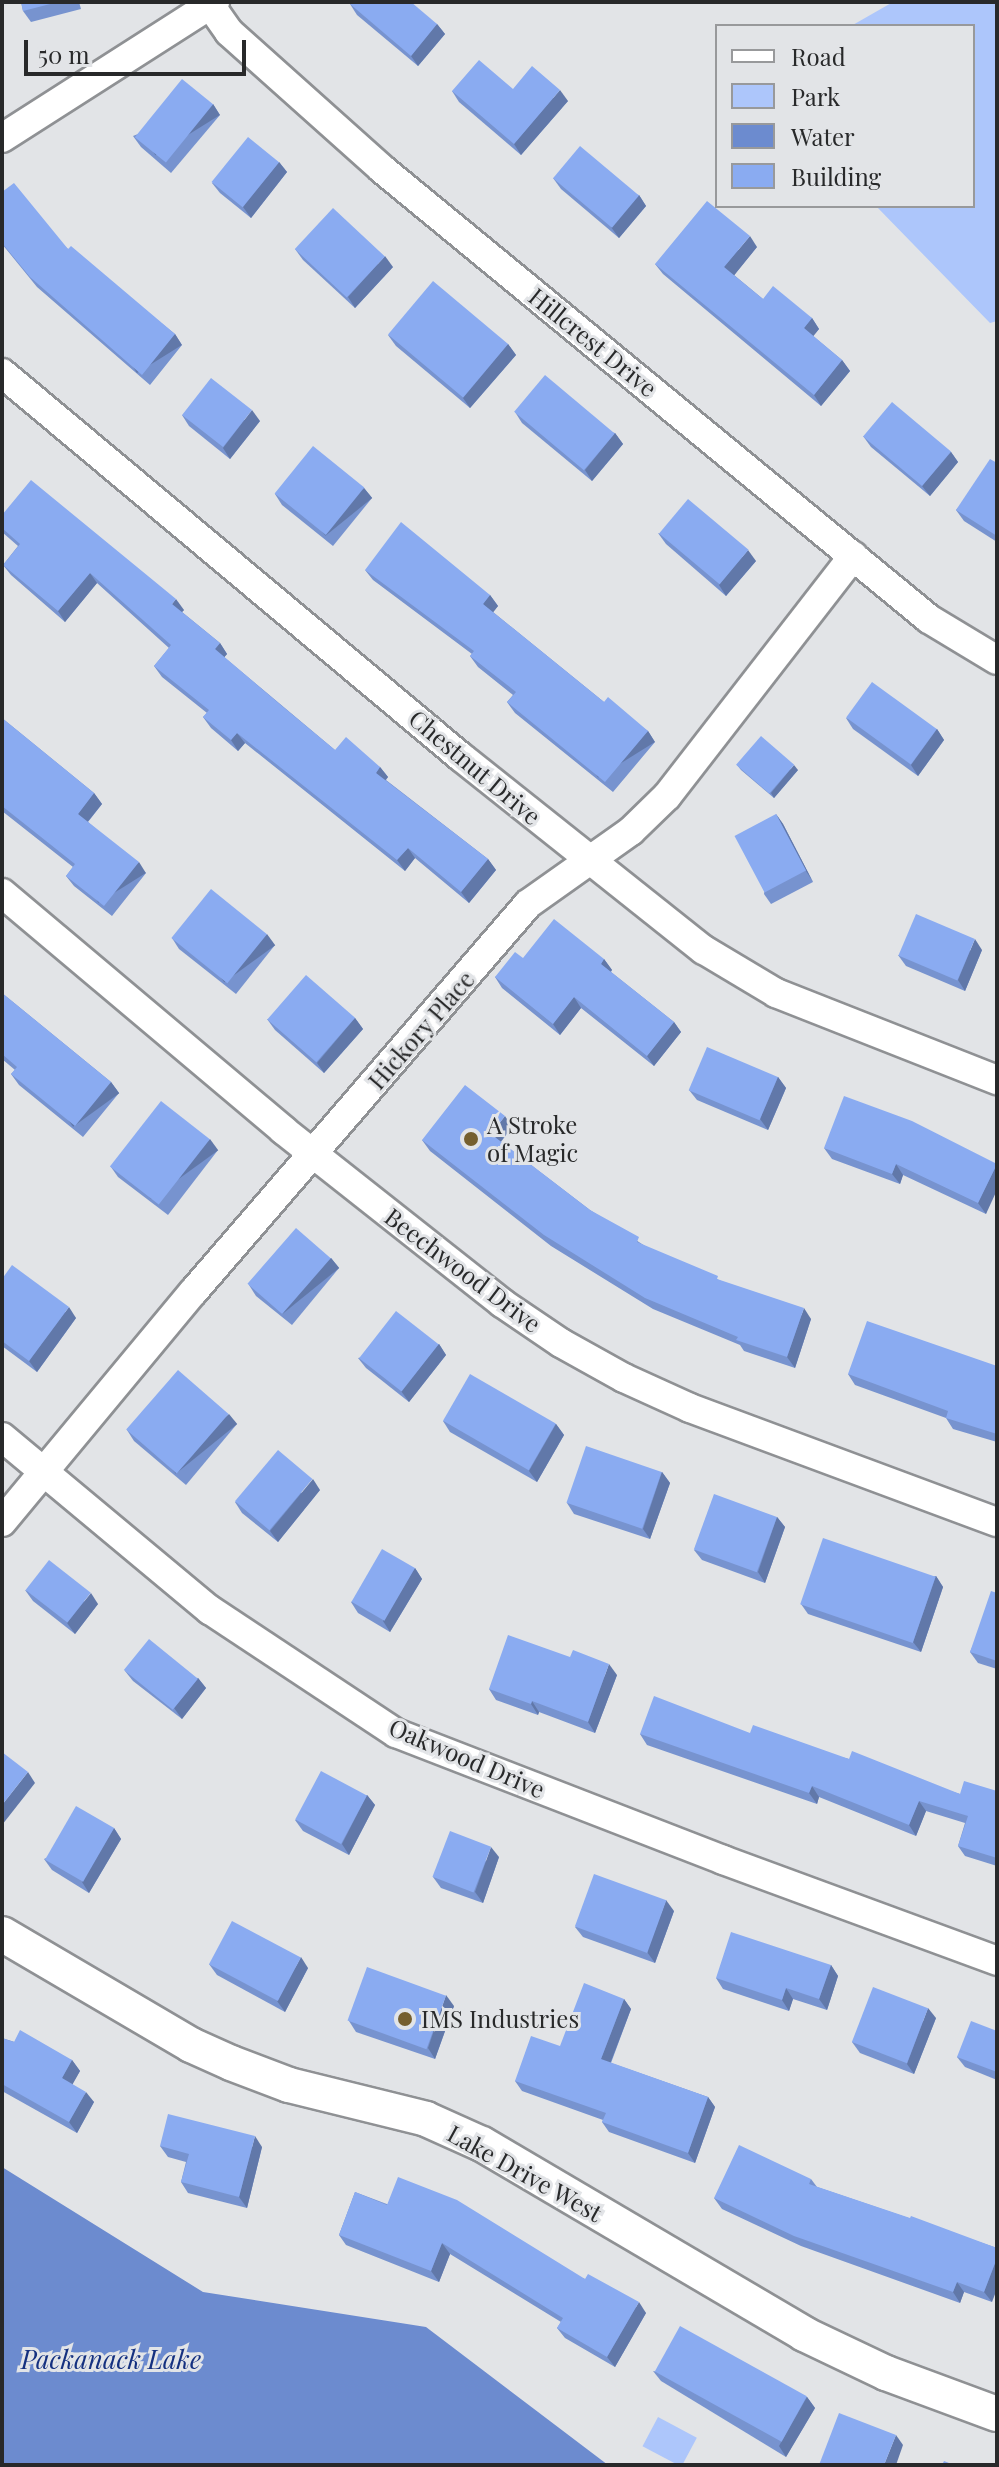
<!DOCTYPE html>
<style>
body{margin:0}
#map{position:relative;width:999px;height:2467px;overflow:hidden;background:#e2e4e7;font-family:"Playfair Display",serif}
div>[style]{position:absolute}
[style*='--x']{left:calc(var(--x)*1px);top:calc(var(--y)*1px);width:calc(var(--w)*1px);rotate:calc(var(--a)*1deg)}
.green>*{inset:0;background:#adc6fb;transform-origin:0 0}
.water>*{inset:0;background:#6c8bcf}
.roads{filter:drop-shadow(2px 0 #8f9194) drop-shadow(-2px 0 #8f9194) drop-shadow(0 2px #8f9194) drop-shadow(0 -2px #8f9194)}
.minor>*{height:28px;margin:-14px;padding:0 14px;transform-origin:14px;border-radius:14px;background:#fff}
.tertiary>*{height:34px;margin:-17px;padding:0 17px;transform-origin:17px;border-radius:17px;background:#fff}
.wall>*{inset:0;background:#7793cf}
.shaded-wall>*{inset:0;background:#6178a9;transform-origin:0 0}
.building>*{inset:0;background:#8aabf1;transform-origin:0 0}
.dots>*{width:22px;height:22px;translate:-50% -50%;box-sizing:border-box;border:4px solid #e2e4e7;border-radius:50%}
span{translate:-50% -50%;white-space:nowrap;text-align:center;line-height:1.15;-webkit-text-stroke:6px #e2e4e7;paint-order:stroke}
.street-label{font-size:24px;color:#28292a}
.poi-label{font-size:24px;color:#28292a}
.left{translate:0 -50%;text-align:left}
.water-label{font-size:26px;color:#153180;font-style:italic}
.frame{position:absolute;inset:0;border:4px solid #28292a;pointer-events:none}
.legend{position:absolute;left:715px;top:24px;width:260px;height:184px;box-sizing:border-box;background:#e2e4e7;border:2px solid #98999b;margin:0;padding:10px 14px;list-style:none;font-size:24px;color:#28292a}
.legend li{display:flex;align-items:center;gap:16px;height:40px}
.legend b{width:40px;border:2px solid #98999b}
.scale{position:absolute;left:24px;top:40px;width:222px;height:36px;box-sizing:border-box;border:4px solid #28292a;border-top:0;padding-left:10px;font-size:24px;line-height:28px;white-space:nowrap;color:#28292a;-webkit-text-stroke:6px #e2e4e7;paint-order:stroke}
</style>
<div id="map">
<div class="green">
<div style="clip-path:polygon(893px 2px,997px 2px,997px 321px,990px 323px,876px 206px,973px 206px,973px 26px,851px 26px)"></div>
<div style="left:658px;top:2417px;width:44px;height:33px;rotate:28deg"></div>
</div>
<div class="water">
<div style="clip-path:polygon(2px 2167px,203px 2292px,426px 2327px,608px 2465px,2px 2465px)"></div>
</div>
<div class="roads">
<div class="minor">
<div style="--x:208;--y:2;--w:37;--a:55"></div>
<div style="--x:229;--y:32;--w:205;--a:41.8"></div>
<div style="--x:382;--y:169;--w:708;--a:39.44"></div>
<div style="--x:929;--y:619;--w:79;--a:31.1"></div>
<div style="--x:2;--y:138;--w:253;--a:-32.6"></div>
<div style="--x:2;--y:373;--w:598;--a:39.92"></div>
<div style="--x:461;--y:757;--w:310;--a:38.5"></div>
<div style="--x:704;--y:950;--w:84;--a:30.8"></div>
<div style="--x:776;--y:993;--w:238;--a:21.5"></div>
<div style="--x:2;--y:893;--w:368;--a:40.1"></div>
<div style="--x:283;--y:1130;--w:279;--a:38.3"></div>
<div style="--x:502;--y:1303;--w:71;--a:34.1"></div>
<div style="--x:561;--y:1343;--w:72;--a:29.1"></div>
<div style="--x:624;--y:1378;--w:72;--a:24.4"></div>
<div style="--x:690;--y:1408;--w:327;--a:20.4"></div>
<div style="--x:2;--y:1437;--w:271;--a:39.8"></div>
<div style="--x:210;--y:1610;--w:223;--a:33.5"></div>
<div style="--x:396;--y:1733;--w:351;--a:21.2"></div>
<div style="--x:723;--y:1860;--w:292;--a:20.2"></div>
<div style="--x:2;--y:1522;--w:300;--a:-50.3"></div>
<div style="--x:194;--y:1291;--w:511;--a:-49.2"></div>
<div style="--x:528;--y:904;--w:126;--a:-35.3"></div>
<div style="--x:631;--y:831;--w:50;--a:-44.2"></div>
<div style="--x:667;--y:796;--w:304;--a:-52.2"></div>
</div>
<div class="tertiary">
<div style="--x:2;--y:1934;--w:219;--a:30.4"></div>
<div style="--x:191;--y:2045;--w:44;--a:24.2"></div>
<div style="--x:231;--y:2063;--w:62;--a:20.8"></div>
<div style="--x:289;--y:2085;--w:141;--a:13.9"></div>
<div style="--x:426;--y:2119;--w:61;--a:24.1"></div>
<div style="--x:482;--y:2144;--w:374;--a:30.5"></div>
<div style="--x:804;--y:2334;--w:91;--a:25.4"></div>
<div style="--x:886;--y:2373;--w:118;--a:20.3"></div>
</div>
</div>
<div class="wall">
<div style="clip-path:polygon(21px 2px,79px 2px,81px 9px,31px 22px,23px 11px)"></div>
<div style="clip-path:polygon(350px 4px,437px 24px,445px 34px,418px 66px,357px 15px)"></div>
<div style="clip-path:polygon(513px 89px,568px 101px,521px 155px,459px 102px,452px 91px)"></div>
<div style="clip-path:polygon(213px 104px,220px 115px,171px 173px,141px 147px,133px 136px)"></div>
<div style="clip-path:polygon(279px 162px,287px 172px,251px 218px,220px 193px,212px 183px)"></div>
<div style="clip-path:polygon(553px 178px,639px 195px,646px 206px,619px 238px,561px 189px)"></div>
<div style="clip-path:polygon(2px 192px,68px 249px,175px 334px,182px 345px,150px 385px,37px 287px,2px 244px)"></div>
<div style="clip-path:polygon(757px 247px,734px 275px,763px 299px,812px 318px,819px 329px,813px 336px,842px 360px,850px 371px,821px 406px,663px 274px,655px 264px)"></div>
<div style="clip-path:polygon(295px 249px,393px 267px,355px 308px,303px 260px)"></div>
<div style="clip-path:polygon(388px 335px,508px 344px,516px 355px,470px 408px,396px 346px)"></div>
<div style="clip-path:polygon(515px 412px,615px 433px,623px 444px,592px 481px,522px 423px)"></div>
<div style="clip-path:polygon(182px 415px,260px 421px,230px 459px,189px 426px)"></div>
<div style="clip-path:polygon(863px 436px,951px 452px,958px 462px,930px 496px,871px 447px)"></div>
<div style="clip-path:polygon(997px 463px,997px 542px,964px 521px,956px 510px)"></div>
<div style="clip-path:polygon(364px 488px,372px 498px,333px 546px,282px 505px,275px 494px)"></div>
<div style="clip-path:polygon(2px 515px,184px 610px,182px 612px,220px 643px,227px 654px,224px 657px,335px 750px,380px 767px,388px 777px,386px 780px,488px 859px,496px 870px,469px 903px,415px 858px,405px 871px,245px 743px,238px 751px,211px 728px,203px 717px,207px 713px,162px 677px,154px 666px,169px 648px,97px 583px,65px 622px,11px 575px,3px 565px,18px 546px,2px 532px)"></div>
<div style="clip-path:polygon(658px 533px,756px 561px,726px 596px,666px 544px)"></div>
<div style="clip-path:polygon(365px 570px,490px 595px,498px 606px,493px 612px,604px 702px,648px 731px,655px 742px,613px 792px,515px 713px,507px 702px,513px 695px,478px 667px,470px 656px,472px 654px,373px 580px)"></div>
<div style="clip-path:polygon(2px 718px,94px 793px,102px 804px,88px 822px,146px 873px,112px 916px,74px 886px,66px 876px,73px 867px,2px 811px)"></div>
<div style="clip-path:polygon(846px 718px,937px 729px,944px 740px,918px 776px,853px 729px)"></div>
<div style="clip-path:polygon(737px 765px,798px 770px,774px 798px,741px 770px)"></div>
<div style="clip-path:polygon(776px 814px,783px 824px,813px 882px,771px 904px,764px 894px)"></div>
<div style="clip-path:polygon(172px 938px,275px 945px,236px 994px,179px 949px)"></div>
<div style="clip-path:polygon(982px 950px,965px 991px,906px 966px,898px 955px)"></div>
<div style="clip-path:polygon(523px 958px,604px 959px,612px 970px,611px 972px,674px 1022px,681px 1032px,654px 1066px,581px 1008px,560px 1035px,502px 988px,495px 977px)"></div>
<div style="clip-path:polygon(2px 993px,111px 1082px,119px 1093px,83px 1137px,19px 1085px,11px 1074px,15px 1070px,2px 1059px)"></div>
<div style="clip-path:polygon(355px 1018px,363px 1029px,324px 1073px,275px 1030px,267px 1019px)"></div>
<div style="clip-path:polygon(778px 1077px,786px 1088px,768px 1130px,697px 1100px,689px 1090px)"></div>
<div style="clip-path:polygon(512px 1127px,501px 1142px,590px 1210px,645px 1246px,721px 1281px,811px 1319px,795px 1368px,744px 1351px,740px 1345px,653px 1309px,551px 1246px,430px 1151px,422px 1140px)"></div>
<div style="clip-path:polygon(824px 1148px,997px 1164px,986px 1214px,903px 1175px,900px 1184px,832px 1159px)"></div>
<div style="clip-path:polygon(218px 1150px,168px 1215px,118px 1177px,111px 1167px)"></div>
<div style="clip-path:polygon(331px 1258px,339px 1268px,292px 1325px,256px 1296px,249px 1285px)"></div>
<div style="clip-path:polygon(2px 1279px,76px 1318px,37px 1372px,2px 1346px)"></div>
<div style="clip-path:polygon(439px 1344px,446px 1355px,409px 1402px,366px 1368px,358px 1358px)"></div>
<div style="clip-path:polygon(997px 1366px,997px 1442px,953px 1429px,946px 1418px,855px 1385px,848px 1374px)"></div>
<div style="clip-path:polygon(443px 1421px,556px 1424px,564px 1435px,537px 1482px,450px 1432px)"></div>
<div style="clip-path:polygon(237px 1424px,186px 1485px,134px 1441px,127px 1430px)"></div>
<div style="clip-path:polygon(662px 1472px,670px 1483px,650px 1539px,574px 1514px,567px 1503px)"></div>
<div style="clip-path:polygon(320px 1490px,278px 1542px,242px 1513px,235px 1502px)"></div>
<div style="clip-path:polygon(777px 1517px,785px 1527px,765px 1583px,702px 1560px,694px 1550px)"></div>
<div style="clip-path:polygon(415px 1568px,422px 1579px,390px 1632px,358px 1613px,351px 1602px)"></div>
<div style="clip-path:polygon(936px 1576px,943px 1587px,921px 1652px,808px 1614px,801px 1604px)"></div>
<div style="clip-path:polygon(25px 1590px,98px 1604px,75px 1634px,33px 1601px)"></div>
<div style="clip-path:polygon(997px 1593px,997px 1669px,978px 1663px,970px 1652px)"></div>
<div style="clip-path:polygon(125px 1671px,198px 1678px,206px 1688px,182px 1719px,133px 1681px)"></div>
<div style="clip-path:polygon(617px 1675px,595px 1733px,539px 1712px,538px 1715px,496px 1700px,489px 1689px)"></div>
<div style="clip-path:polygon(750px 1733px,849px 1759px,960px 1794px,997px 1791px,997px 1866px,965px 1856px,958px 1846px,965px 1823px,926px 1811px,916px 1836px,819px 1797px,817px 1804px,647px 1745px,640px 1734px)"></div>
<div style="clip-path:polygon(367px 1795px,375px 1805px,349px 1855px,303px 1831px,295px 1820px)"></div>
<div style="clip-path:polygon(114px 1828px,121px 1839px,89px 1893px,52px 1870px,44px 1859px)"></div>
<div style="clip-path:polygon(499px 1857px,483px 1903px,441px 1888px,433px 1877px)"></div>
<div style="clip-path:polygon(674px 1911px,655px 1963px,583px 1937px,575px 1927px)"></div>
<div style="clip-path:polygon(209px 1964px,308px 1968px,285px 2012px,217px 1975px)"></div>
<div style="clip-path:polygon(831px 1965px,838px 1976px,827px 2010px,793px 1999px,789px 2011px,723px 1989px,716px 1978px)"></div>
<div style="clip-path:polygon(624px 1999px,631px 2009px,611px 2063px,708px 2097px,715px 2107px,695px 2163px,609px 2132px,602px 2122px,603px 2120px,522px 2091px,515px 2081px)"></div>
<div style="clip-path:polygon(454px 2006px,435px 2059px,356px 2032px,349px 2021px)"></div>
<div style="clip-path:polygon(936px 2018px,914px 2074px,860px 2053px,852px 2042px)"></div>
<div style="clip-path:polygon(997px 2031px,997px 2080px,965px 2067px,957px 2057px)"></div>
<div style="clip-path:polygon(2px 2038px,72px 2060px,80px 2071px,72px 2084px,94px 2102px,77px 2133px,2px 2091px)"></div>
<div style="clip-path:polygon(160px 2146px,262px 2147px,247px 2208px,188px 2193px,181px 2182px,186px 2162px,168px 2157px)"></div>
<div style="clip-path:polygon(811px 2179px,817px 2187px,997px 2248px,992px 2302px,964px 2292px,960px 2303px,801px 2246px,722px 2209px,714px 2198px)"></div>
<div style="clip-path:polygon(355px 2192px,585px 2279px,646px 2313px,615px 2367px,565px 2338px,557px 2328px,561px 2322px,450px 2254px,439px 2282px,346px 2245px,339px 2235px)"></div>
<div style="clip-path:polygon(653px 2371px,807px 2397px,815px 2408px,786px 2457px,661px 2381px)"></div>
</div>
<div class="shaded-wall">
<div style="clip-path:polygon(437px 24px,445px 34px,418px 66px,411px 56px)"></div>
<div style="clip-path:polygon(560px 90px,568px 101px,521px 155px,514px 144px)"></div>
<div style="left:213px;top:104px;width:13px;height:76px;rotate:58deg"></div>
<div style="clip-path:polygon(279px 162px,287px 172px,251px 218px,243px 207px)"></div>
<div style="clip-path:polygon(639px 195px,646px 206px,619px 238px,611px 227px)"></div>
<div style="clip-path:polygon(750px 236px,757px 247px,732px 278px,724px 267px)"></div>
<div style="clip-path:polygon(385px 256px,393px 267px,355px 308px,348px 297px)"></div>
<div style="clip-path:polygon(812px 318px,819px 329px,811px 339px,804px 328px)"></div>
<div style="left:175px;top:334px;width:13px;height:53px;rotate:58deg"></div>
<div style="clip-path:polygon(508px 344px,516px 355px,470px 408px,463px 398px)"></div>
<div style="clip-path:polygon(842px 360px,850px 371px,821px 406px,814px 395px)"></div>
<div style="clip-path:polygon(252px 410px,260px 421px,230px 459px,223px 448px)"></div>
<div style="clip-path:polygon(615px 433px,623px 444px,592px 481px,585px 470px)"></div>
<div style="clip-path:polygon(951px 452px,958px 462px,930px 496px,922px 486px)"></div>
<div style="left:364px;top:488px;width:13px;height:60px;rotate:51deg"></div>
<div style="clip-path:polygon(748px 550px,756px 561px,726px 596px,719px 585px)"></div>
<div style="clip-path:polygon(90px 573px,97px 583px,65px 622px,58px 611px)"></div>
<div style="clip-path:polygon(490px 595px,498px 606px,491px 615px,483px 604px)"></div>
<div style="clip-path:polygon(176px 599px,184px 610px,179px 615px,172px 604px)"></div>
<div style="clip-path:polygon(220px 643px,227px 654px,222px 660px,215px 649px)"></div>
<div style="clip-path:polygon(937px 729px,944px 740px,918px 776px,911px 765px)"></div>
<div style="left:648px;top:731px;width:13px;height:67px;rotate:58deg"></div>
<div style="clip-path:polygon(237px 733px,245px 743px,238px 751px,231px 740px)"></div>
<div style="clip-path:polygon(794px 765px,798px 770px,774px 798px,771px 793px)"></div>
<div style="clip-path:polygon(380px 767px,388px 777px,383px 783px,376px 773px)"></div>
<div style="clip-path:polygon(94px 793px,102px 804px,85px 825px,78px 814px)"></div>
<div style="clip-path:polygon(776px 814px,783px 824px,813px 882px,806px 871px)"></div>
<div style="clip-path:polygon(408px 848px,415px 858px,405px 871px,397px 860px)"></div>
<div style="clip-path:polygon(488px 859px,496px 870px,469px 903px,461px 892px)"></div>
<div style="left:139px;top:862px;width:13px;height:56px;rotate:58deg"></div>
<div style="left:267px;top:934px;width:14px;height:63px;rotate:54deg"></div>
<div style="clip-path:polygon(975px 939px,982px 950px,965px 991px,958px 980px)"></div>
<div style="clip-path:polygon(604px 959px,612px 970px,608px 974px,601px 964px)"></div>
<div style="clip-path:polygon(574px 997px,581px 1008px,560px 1035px,553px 1024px)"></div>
<div style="clip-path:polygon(355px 1018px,363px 1029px,324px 1073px,317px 1063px)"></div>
<div style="clip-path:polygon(674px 1022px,681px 1032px,654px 1066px,647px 1056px)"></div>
<div style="clip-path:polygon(778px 1077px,786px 1088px,768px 1130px,760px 1119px)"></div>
<div style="left:111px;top:1082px;width:14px;height:57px;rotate:54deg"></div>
<div style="clip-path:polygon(505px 1116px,512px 1127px,498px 1145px,491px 1134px)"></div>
<div style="left:210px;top:1139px;width:14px;height:83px;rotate:54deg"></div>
<div style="clip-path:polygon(896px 1164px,903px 1175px,900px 1184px,892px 1174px)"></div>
<div style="clip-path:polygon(997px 1164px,997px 1190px,986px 1214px,978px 1203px)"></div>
<div style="left:331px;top:1258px;width:13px;height:73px;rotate:51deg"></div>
<div style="clip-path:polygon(69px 1307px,76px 1318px,37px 1372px,29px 1361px)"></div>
<div style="clip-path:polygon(804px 1308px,811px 1319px,795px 1368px,787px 1357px)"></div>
<div style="clip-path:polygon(439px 1344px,446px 1355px,409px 1402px,401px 1391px)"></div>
<div style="left:229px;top:1414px;width:13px;height:79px;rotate:51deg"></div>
<div style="clip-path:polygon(556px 1424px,564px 1435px,537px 1482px,529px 1471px)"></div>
<div style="clip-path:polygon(662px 1472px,670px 1483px,650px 1539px,643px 1529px)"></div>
<div style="clip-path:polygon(313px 1479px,320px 1490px,278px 1542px,270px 1531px)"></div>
<div style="clip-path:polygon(777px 1517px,785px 1527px,765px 1583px,758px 1572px)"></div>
<div style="clip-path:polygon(415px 1568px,422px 1579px,390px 1632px,383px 1621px)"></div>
<div style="clip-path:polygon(936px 1576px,943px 1587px,921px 1652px,913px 1642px)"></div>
<div style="clip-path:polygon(91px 1593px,98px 1604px,75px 1634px,67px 1623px)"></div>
<div style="clip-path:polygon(609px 1664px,617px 1675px,595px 1733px,588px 1722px)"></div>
<div style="clip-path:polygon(198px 1678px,206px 1688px,182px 1719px,174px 1708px)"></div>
<div style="clip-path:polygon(532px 1701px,539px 1712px,538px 1715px,531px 1704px)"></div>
<div style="clip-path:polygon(28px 1772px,35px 1783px,2px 1825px,2px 1805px)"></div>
<div style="clip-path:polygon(812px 1786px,819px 1797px,817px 1804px,809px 1793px)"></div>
<div style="clip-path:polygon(367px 1795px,375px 1805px,349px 1855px,342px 1844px)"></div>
<div style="clip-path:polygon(919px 1801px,926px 1811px,916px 1836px,909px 1825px)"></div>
<div style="clip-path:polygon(114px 1828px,121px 1839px,89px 1893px,82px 1882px)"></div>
<div style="clip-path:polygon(491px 1847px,499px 1857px,483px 1903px,475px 1892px)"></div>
<div style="clip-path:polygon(666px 1900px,674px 1911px,655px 1963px,647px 1952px)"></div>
<div style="clip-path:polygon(301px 1957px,308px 1968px,285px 2012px,277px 2001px)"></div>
<div style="clip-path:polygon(831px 1965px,838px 1976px,827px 2010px,819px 1999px)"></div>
<div style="clip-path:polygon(786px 1988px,793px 1999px,789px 2011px,782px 2000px)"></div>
<div style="clip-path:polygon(446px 1995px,454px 2006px,435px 2059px,428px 2048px)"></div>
<div style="clip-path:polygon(624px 1999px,631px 2009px,608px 2069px,601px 2059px)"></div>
<div style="clip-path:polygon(928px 2008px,936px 2018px,914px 2074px,907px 2064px)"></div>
<div style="clip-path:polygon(72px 2060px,80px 2071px,70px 2089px,62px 2078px)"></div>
<div style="clip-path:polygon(86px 2092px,94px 2102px,77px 2133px,69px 2122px)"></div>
<div style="clip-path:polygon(708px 2097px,715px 2107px,695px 2163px,688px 2153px)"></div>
<div style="clip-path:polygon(255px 2136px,262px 2147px,247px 2208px,239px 2197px)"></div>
<div style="clip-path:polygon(442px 2243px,450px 2254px,439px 2282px,431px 2271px)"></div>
<div style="clip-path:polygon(997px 2258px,997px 2289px,992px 2302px,984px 2292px)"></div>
<div style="clip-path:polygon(957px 2282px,964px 2292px,960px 2303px,953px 2292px)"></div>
<div style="clip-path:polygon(639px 2302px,646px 2313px,615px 2367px,607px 2357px)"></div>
<div style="clip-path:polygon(807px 2397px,815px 2408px,786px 2457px,779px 2446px)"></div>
<div style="clip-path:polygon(896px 2435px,903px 2445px,896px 2465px,884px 2465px)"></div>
</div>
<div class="building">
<div style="clip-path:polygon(21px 2px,58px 2px,23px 11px)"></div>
<div style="clip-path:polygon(352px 2px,411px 2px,437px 24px,411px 56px,350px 4px)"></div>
<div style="clip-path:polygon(479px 60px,513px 89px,532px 66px,560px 90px,514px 144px,452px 91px)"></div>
<div style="left:182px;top:79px;width:40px;height:75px;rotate:39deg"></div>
<div style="left:248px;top:137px;width:40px;height:58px;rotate:39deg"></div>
<div style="left:580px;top:146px;width:77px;height:42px;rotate:40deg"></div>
<div style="clip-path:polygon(14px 183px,68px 249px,71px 246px,175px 334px,142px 375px,30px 277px,2px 243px,2px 192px)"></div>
<div style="clip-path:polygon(707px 201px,750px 236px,724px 267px,763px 299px,773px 286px,812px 318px,804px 328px,842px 360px,814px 395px,655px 264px)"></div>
<div style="left:333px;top:208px;width:71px;height:56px;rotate:43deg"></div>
<div style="left:433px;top:281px;width:98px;height:70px;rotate:40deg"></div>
<div style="left:545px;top:375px;width:91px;height:48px;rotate:40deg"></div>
<div style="left:211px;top:378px;width:52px;height:47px;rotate:38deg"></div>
<div style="left:892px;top:402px;width:77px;height:45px;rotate:40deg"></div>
<div style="left:313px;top:446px;width:66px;height:61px;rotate:39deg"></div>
<div style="clip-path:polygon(990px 459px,997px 463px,997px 536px,956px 510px)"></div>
<div style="clip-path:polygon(31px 480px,176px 599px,172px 604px,220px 643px,215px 649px,282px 706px,335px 750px,346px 737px,380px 767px,376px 773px,488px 859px,461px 892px,408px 848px,397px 860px,237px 733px,231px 740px,203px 717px,209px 710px,154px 666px,171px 645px,90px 573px,58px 611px,3px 565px,20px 544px,2px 528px,2px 515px)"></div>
<div style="left:688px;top:499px;width:79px;height:45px;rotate:40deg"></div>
<div style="clip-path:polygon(401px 522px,490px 595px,483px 604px,604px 702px,608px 697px,648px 731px,605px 782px,507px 702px,516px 692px,470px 656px,474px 651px,365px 570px)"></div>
<div style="left:872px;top:682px;width:80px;height:44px;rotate:36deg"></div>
<div style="clip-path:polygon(2px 718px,94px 793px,78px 814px,139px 862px,104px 906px,66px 876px,75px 864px,2px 806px)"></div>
<div style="left:761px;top:736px;width:44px;height:38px;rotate:41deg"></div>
<div style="left:776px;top:814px;width:64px;height:47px;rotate:62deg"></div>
<div style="left:211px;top:889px;width:72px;height:63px;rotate:39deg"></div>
<div style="left:916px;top:914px;width:64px;height:45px;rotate:23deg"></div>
<div style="clip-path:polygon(554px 919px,604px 959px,601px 964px,674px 1022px,647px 1056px,574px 997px,553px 1024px,495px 977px,515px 952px,523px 958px)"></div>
<div style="left:306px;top:975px;width:65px;height:59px;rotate:41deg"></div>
<div style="clip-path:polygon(2px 993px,111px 1082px,75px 1126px,11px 1074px,17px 1067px,2px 1054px)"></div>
<div style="left:707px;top:1047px;width:77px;height:47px;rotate:23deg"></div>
<div style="clip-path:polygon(465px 1085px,505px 1116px,491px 1134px,590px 1210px,639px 1237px,637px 1242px,718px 1276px,717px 1279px,804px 1308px,787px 1357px,736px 1340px,738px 1337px,645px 1298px,544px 1235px,422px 1140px)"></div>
<div style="clip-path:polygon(844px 1096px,912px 1121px,997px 1164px,978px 1203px,896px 1164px,892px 1174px,824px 1148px)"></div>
<div style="left:161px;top:1101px;width:62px;height:83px;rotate:38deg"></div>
<div style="left:296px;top:1228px;width:46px;height:74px;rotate:41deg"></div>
<div style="clip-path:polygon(12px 1265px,69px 1307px,29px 1361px,2px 1341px,2px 1279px)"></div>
<div style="left:396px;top:1311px;width:54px;height:60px;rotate:38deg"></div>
<div style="clip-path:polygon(867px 1321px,997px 1366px,997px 1434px,946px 1418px,948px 1411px,848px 1374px)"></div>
<div style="left:178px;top:1370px;width:67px;height:79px;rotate:41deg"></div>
<div style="left:470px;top:1374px;width:99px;height:54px;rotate:30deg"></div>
<div style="left:586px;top:1446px;width:80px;height:60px;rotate:19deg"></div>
<div style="left:278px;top:1450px;width:45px;height:67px;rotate:40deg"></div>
<div style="left:714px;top:1494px;width:67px;height:59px;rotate:20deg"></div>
<div style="left:823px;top:1538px;width:119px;height:70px;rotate:19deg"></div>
<div style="left:382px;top:1549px;width:38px;height:61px;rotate:30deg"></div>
<div style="left:49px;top:1560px;width:53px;height:38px;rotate:38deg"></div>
<div style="clip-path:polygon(991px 1591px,997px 1593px,997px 1661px,970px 1652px)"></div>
<div style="clip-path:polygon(508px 1635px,570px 1657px,573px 1650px,609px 1664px,588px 1722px,532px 1701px,531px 1704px,489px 1689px)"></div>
<div style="left:149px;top:1639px;width:63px;height:40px;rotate:39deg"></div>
<div style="clip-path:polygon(654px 1696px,750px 1733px,753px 1725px,849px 1759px,852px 1751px,960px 1794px,964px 1781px,997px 1791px,997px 1858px,958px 1846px,968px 1816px,919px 1801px,909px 1825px,812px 1786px,809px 1793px,640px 1734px)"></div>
<div style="clip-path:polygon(2px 1752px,28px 1772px,2px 1805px)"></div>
<div style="left:321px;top:1771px;width:52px;height:55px;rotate:28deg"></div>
<div style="left:76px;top:1806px;width:44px;height:62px;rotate:30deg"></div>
<div style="left:450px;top:1831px;width:44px;height:49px;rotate:21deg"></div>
<div style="left:594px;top:1874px;width:77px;height:56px;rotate:20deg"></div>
<div style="left:232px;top:1921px;width:78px;height:49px;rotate:28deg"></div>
<div style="clip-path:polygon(731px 1932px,831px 1965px,819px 1999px,786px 1988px,782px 2000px,716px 1978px)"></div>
<div style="left:367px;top:1967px;width:84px;height:57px;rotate:20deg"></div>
<div style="clip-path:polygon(584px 1983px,624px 1999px,601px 2059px,708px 2097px,688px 2153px,602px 2122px,606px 2113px,515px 2081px,531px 2036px,560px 2046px)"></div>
<div style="left:873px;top:1987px;width:59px;height:59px;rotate:21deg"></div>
<div style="clip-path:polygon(971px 2021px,997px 2031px,997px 2072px,957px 2057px)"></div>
<div style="clip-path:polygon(20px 2030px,72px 2060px,62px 2078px,86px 2092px,69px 2122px,2px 2084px,2px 2038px,14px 2042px)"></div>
<div style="clip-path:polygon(168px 2114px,255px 2136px,239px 2197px,181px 2182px,189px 2154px,160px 2146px)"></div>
<div style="clip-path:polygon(739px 2145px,811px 2179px,809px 2184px,910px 2218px,911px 2216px,997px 2248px,997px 2258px,984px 2292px,957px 2282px,953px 2292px,794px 2236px,714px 2198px)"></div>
<div style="clip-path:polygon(398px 2177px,457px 2200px,585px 2279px,588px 2274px,639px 2302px,607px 2357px,557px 2328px,563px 2318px,442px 2243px,431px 2271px,339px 2235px,355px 2192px,387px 2205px)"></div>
<div style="left:680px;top:2326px;width:145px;height:52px;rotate:29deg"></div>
<div style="clip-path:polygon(839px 2413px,896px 2435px,884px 2465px,819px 2465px)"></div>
<div style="clip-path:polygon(944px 2461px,954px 2465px,942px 2465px)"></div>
</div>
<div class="dots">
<div style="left:471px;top:1139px;background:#755f2f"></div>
<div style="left:405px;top:2019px;background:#755f2f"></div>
</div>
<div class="street-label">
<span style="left:593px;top:342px;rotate:39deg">Hillcrest Drive</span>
<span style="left:475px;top:767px;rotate:40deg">Chestnut Drive</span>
<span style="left:421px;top:1030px;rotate:-49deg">Hickory Place</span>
<span style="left:463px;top:1270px;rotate:37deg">Beechwood Drive</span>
<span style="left:467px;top:1758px;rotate:23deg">Oakwood Drive</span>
<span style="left:525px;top:2173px;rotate:29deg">Lake Drive West</span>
</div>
<div class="poi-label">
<span class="left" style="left:487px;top:1139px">A Stroke<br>of Magic</span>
<span class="left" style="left:421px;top:2019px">IMS Industries</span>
</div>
<div class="water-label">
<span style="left:111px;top:2359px">Packanack Lake</span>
</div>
<div class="frame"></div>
<ul class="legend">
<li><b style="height:10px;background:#fff"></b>Road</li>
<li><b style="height:22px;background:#adc6fb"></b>Park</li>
<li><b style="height:22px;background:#6c8bcf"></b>Water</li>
<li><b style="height:22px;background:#8aabf1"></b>Building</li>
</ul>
<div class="scale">50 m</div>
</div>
